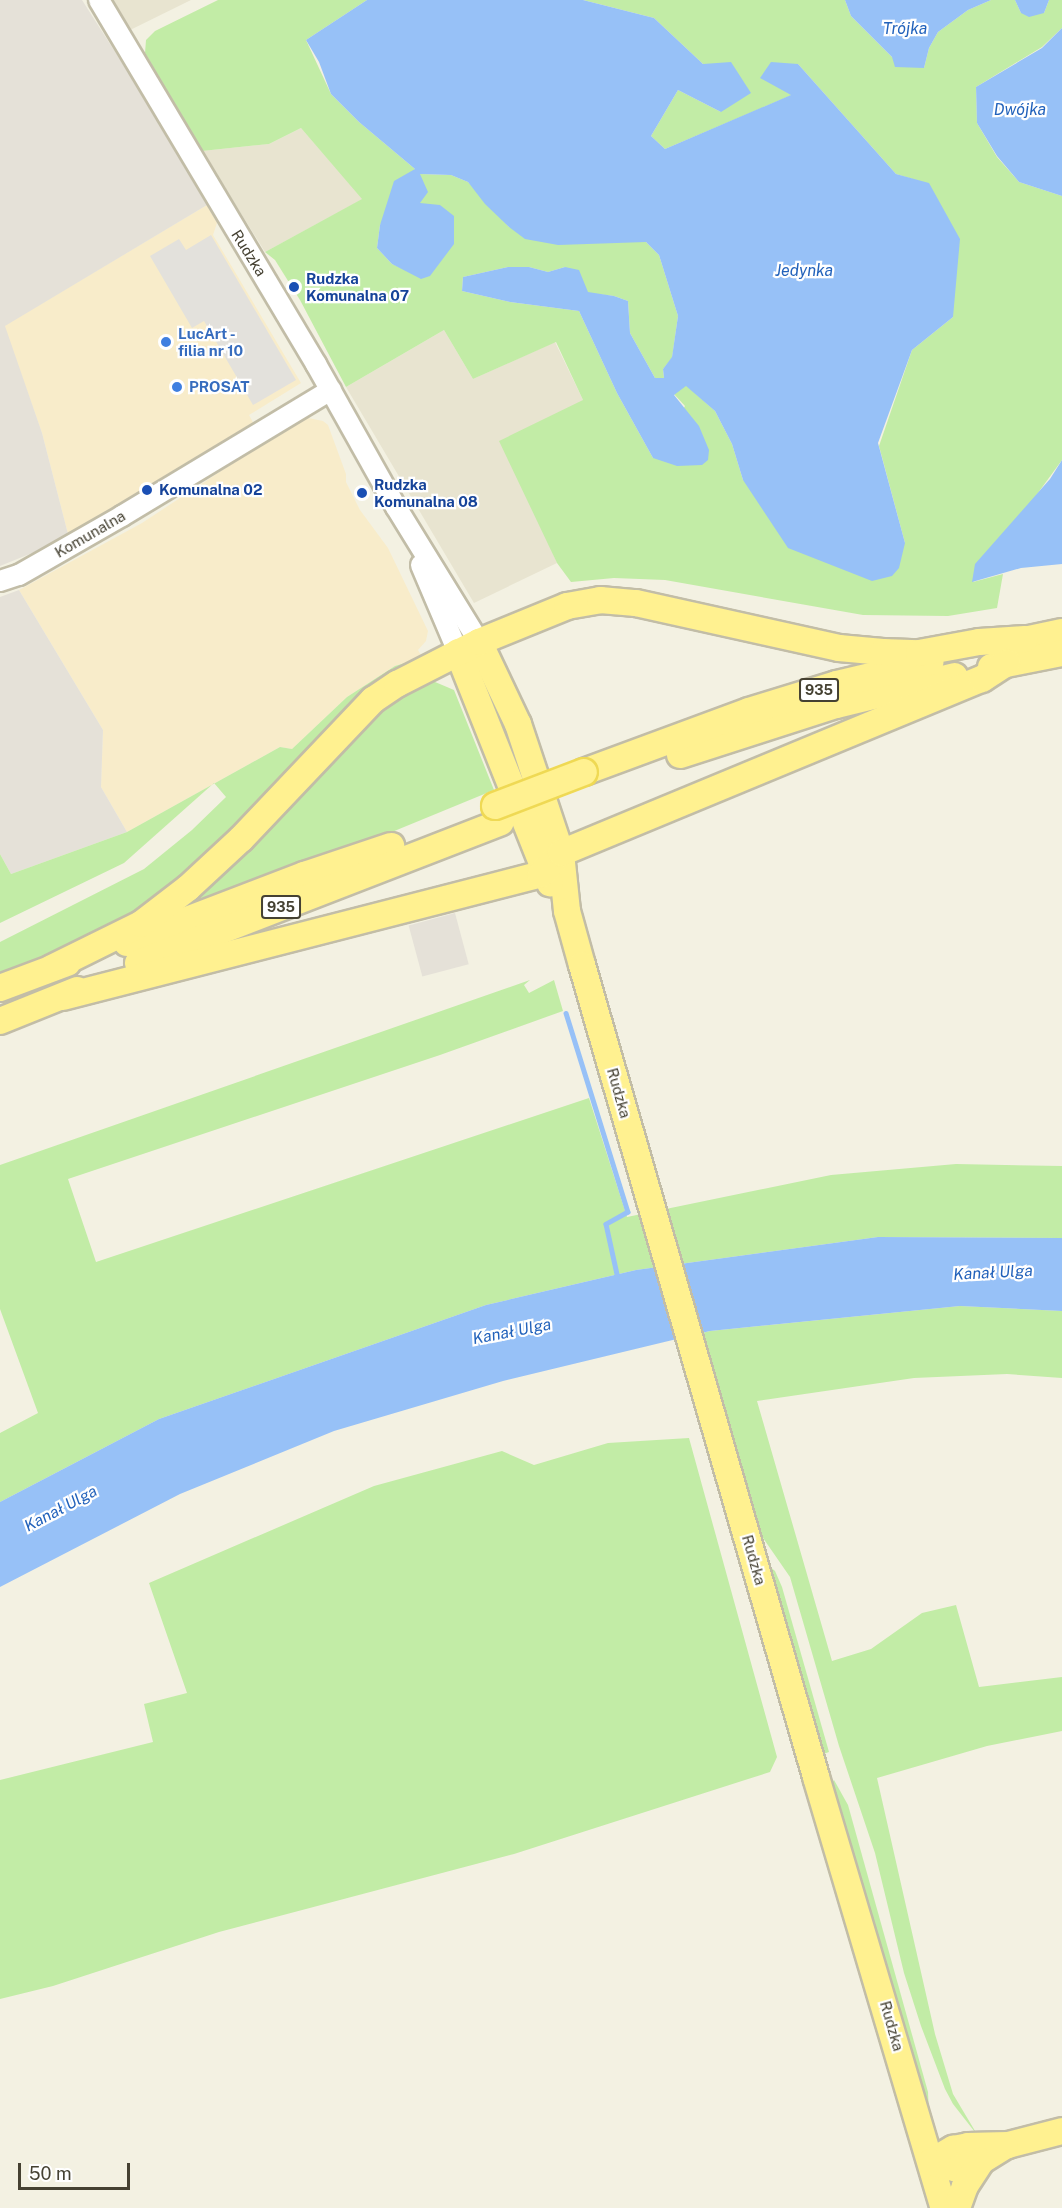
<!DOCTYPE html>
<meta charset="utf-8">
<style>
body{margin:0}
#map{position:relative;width:1062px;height:2208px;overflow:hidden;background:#f3f1e2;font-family:"Public Sans",sans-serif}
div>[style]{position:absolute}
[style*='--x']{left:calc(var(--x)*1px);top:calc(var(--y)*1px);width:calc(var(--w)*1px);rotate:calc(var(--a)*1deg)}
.residential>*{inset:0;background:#e8e4d0}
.commercial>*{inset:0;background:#f8ecca}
.industrial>*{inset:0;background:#e5e1d8;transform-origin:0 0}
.green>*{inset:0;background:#c2eca6}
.parking>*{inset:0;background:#e3e1dc}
.water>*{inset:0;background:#97c1f7}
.stream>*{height:4.5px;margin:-2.25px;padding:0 2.25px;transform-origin:2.25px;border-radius:2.25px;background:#97c1f7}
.roads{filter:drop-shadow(2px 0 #c2bda7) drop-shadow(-2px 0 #c2bda7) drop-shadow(0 2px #c2bda7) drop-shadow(0 -2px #c2bda7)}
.minor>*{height:20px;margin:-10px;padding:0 10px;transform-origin:10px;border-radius:10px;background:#fff}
.major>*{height:26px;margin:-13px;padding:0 13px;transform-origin:13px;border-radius:13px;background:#fff190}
.bridges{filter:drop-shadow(2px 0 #efd954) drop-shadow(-2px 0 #efd954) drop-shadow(0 2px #efd954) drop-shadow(0 -2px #efd954)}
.major-bridge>*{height:26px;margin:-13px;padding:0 13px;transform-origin:13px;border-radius:13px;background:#fff190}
.dots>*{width:16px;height:16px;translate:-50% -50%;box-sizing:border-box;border:3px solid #fff;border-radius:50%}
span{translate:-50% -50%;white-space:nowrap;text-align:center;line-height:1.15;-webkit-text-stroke:4.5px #fff;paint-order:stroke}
.shield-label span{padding:2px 4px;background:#fff;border:2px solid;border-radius:4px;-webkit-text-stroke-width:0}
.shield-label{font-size:14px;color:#454132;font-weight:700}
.street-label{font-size:15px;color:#454132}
.transit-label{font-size:15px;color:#164399;font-weight:700}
.left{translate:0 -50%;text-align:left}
.shop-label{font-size:15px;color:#366cbe;font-weight:700}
.water-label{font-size:16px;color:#2262bb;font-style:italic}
.scale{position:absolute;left:18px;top:2163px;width:112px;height:27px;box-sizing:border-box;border:3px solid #454132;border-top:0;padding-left:8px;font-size:18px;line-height:21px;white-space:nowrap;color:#454132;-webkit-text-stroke:4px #fff;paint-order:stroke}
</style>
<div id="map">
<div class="residential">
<div style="clip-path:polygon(106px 0,191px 0,122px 34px)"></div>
<div style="clip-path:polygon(301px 128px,363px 199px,265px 252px,202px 151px,269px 144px)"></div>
<div style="clip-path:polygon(444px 330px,473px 379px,555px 342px,583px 400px,530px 501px,557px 563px,474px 603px,346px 387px)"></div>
</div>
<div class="commercial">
<div style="clip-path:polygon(207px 205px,217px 223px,213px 235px,301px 383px,249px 415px,255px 426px,69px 538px,42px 433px,4px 326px)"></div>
<div style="clip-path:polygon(303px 417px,323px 421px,328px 425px,346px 474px,346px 482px,360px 510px,388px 548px,428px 631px,426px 641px,418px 650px,421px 655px,409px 666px,404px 663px,395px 666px,347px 697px,292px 749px,280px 747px,127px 832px,101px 787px,103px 730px,19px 590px,142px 523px)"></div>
</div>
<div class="industrial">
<div style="clip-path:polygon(0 0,82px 0,138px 88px,207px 205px,5px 326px,42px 433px,69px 538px,0 566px)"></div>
<div style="clip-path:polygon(19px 590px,103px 730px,101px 787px,127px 832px,11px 874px,0 854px,0 597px)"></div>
<div style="left:455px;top:913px;width:53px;height:48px;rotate:75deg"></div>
</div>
<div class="green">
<div style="clip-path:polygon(218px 0,367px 0,306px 40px,331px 94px,359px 122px,415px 169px,380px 225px,377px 248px,392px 264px,406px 270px,427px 205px,419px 204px,420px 174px,451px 175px,468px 182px,509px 227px,646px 242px,659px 255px,678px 316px,672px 358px,663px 369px,664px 378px,655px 378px,630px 333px,628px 301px,614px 296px,588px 293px,565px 267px,548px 272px,529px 267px,508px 267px,463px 277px,462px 291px,510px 302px,579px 311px,617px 393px,653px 458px,685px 406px,674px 394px,686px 385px,715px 411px,732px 444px,743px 480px,905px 543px,879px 446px,912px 350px,953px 317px,929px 184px,896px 174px,798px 64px,761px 77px,792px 95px,665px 149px,651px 136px,678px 90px,721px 112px,703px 64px,654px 18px,583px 0,845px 0,851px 16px,892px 57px,924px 68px,929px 48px,938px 32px,968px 10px,991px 0,1015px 0,1021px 13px,1044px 13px,1049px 0,1062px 0,1062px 28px,1042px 47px,976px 87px,977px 123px,997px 157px,1019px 182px,1062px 196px,1062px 460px,973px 582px,1003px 574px,997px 608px,948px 616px,863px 615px,665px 580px,614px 578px,571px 582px,557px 563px,499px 441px,583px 400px,556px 342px,473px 379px,444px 330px,346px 387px,300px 300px,275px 260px,265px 252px,362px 199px,301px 128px,269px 144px,202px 151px,145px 53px,146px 40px,155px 31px)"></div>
<div style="clip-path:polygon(405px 663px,409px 666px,169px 896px,22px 971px,0 979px,0 942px,144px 869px,192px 830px,226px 797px,214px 783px,124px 863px,0 923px,0 854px,11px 874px,127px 832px,280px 747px,292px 749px,347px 697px,395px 666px)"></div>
<div style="clip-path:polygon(428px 679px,454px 690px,494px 790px,239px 895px,147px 928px,375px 711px)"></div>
<div style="clip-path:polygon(530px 980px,524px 985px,529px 993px,554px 980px,563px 1011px,440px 1055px,68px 1179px,96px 1262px,589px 1098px,627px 1217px,831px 1175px,956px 1164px,1062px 1166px,1062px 1238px,878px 1237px,636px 1270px,486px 1305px,159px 1419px,0 1502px,0 1433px,38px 1413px,0 1309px,0 1165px)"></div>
<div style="clip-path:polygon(960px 1306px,1062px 1311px,1062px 1378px,1007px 1374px,914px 1378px,757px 1401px,832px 1661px,871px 1649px,922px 1613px,956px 1605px,979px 1687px,1062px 1677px,1062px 1731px,987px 1746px,877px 1778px,935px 2034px,953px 2094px,978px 2136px,953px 2104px,945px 2089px,921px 2026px,904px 1973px,875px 1853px,839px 1746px,790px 1577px,754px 1525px,718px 1403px,694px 1404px,675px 1340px,710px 1331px)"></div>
<div style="clip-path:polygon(689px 1438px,777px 1757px,770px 1772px,514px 1854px,219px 1932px,53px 1986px,0 1999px,0 1780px,153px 1742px,144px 1704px,187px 1693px,149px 1583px,374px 1486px,502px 1451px,534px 1465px,608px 1443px)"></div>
<div style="clip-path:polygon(768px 1565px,775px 1571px,782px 1587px,829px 1752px,818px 1756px,766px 1576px)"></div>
<div style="clip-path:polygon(834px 1780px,848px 1805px,928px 2092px,929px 2114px,830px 1786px)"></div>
</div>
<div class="parking">
<div style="clip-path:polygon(211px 235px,296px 380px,253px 405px,204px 321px,192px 328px,150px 256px,179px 239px,186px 250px)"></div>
</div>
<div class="water">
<div style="clip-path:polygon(367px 0,583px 0,654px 18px,703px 64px,731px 62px,751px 93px,721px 112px,678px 90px,651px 136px,665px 149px,791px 95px,760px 78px,771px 62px,798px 64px,896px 174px,929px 183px,960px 239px,953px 317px,912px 350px,878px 443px,905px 543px,899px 568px,892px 576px,872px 581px,788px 548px,743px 480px,732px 444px,715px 411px,686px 386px,674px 395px,699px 426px,709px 450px,708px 460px,702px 465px,677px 466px,653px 458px,617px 393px,579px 311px,510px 302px,462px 291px,463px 277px,508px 267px,529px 267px,548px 272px,565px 267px,579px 270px,588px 292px,614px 296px,628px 301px,630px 333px,655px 378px,664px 378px,663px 369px,672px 357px,678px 316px,659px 255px,646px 242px,558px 245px,525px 239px,509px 227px,485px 204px,468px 182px,451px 175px,420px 174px,428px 192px,420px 203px,440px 205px,454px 216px,454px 244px,430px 276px,421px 279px,392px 264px,377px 248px,380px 225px,394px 181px,415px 169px,359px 122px,331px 94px,319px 62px,306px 40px)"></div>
<div style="clip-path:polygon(845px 0,991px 0,968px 10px,938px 32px,929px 48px,924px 68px,895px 67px,892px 57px,851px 16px)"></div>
<div style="clip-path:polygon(1015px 0,1049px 0,1044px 13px,1029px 17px,1021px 13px)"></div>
<div style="clip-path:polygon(1062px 28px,1062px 196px,1019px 182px,997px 156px,977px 123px,976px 87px,1042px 48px)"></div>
<div style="clip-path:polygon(1062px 460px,1062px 564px,1021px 568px,972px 582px,975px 564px,1050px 479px)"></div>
<div style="clip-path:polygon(878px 1237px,1062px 1238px,1062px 1311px,960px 1306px,710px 1331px,503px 1381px,334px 1431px,180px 1494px,0 1587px,0 1502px,159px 1419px,486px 1305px,636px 1270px)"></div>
</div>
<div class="stream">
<div style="--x:566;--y:1013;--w:208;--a:72.7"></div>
<div style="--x:628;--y:1212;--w:25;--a:151"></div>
<div style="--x:606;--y:1224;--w:51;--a:77.6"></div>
</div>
<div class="roads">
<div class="minor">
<div style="--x:99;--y:0;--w:424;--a:59.2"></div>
<div style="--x:316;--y:364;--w:164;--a:60.8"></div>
<div style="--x:396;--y:507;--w:158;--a:58.4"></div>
<div style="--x:421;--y:565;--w:95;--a:67"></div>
<div style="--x:0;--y:581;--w:20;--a:-18"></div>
<div style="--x:19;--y:575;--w:119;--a:-29.8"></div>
<div style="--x:122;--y:516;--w:244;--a:-31.1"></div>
</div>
<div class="major">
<div style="--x:479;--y:642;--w:91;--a:64.6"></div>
<div style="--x:518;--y:724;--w:136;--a:71.6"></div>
<div style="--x:561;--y:853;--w:58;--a:84.1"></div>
<div style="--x:567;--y:911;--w:56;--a:74.5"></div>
<div style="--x:582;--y:965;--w:845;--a:73.92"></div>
<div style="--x:816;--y:1777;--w:450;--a:73.5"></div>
<div style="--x:1010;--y:643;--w:53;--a:-11.9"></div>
<div style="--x:458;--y:652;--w:249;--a:68.3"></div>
<div style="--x:991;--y:667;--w:72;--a:-11.2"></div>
<div style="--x:680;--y:755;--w:164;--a:-17.8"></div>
<div style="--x:836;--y:705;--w:122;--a:-13.7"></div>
<div style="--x:584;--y:772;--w:176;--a:-20.3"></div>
<div style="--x:749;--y:711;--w:92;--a:-17.1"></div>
<div style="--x:837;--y:684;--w:96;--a:-13.3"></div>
<div style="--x:127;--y:943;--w:190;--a:-21"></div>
<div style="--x:304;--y:875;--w:92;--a:-18.4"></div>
<div style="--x:138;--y:963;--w:389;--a:-21.2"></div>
<div style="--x:52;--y:968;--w:99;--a:-26.3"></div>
<div style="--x:141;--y:924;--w:59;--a:-37.5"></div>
<div style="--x:188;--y:888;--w:72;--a:-42.8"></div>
<div style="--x:241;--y:839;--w:192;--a:-46.5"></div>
<div style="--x:373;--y:700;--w:29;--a:-34"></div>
<div style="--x:397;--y:684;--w:92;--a:-27.1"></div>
<div style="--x:479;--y:642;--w:95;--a:-22.2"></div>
<div style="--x:567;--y:606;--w:34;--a:-10"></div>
<div style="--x:600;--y:600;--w:36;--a:5"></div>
<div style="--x:636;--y:603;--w:208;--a:12.5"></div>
<div style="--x:839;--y:648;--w:44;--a:5.2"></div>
<div style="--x:883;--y:652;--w:36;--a:2"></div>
<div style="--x:919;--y:653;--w:61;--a:-10.4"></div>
<div style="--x:979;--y:642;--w:46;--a:-3.7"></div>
<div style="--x:0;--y:988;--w:72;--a:-20.5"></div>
<div style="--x:63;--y:997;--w:494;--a:-14.4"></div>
<div style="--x:541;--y:874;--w:29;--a:-46"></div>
<div style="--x:561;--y:853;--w:456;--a:-22.5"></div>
<div style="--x:982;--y:679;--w:30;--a:-33"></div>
<div style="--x:0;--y:1021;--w:83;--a:-21.9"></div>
<div style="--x:931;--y:2162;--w:26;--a:-31"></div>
<div style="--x:953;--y:2149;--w:15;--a:-11"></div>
<div style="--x:968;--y:2146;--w:40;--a:-1.4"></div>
<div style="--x:1008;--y:2145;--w:56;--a:-14.5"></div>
<div style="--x:931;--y:2162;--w:28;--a:15"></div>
<div style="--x:958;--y:2169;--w:24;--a:-19"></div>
<div style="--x:981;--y:2161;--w:28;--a:-32"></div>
<div style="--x:957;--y:2208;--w:23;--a:-70"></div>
<div style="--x:965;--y:2186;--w:30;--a:-57"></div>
</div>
</div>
<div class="bridges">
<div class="major-bridge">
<div style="--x:495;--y:806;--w:95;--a:-20.9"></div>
</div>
</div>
<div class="dots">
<div style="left:294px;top:287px;background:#1a4fb4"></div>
<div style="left:166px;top:342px;background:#3f7fe0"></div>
<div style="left:177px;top:387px;background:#3f7fe0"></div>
<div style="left:147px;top:490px;background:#1a4fb4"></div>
<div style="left:362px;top:493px;background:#1a4fb4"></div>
</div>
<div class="shield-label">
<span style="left:819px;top:690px">935</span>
<span style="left:281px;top:907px">935</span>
</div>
<div class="street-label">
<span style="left:249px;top:253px;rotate:58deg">Rudzka</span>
<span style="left:90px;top:534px;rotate:-30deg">Komunalna</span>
<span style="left:619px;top:1093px;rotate:74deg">Rudzka</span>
<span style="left:754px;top:1560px;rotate:74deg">Rudzka</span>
<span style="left:892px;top:2026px;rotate:74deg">Rudzka</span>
</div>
<div class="transit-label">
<span class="left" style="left:306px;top:287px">Rudzka<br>Komunalna 07</span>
<span class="left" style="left:374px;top:493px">Rudzka<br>Komunalna 08</span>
<span class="left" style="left:159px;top:490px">Komunalna 02</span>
</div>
<div class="shop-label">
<span class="left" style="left:178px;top:342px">LucArt -<br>filia nr 10</span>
<span class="left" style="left:189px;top:387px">PROSAT</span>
</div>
<div class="water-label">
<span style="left:905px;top:29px">Trójka</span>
<span style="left:1020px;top:110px">Dwójka</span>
<span style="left:804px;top:271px">Jedynka</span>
<span style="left:993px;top:1273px;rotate:-3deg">Kanał Ulga</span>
<span style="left:512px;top:1332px;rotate:-11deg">Kanał Ulga</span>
<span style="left:61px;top:1509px;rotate:-28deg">Kanał Ulga</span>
</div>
<div class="scale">50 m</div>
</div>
